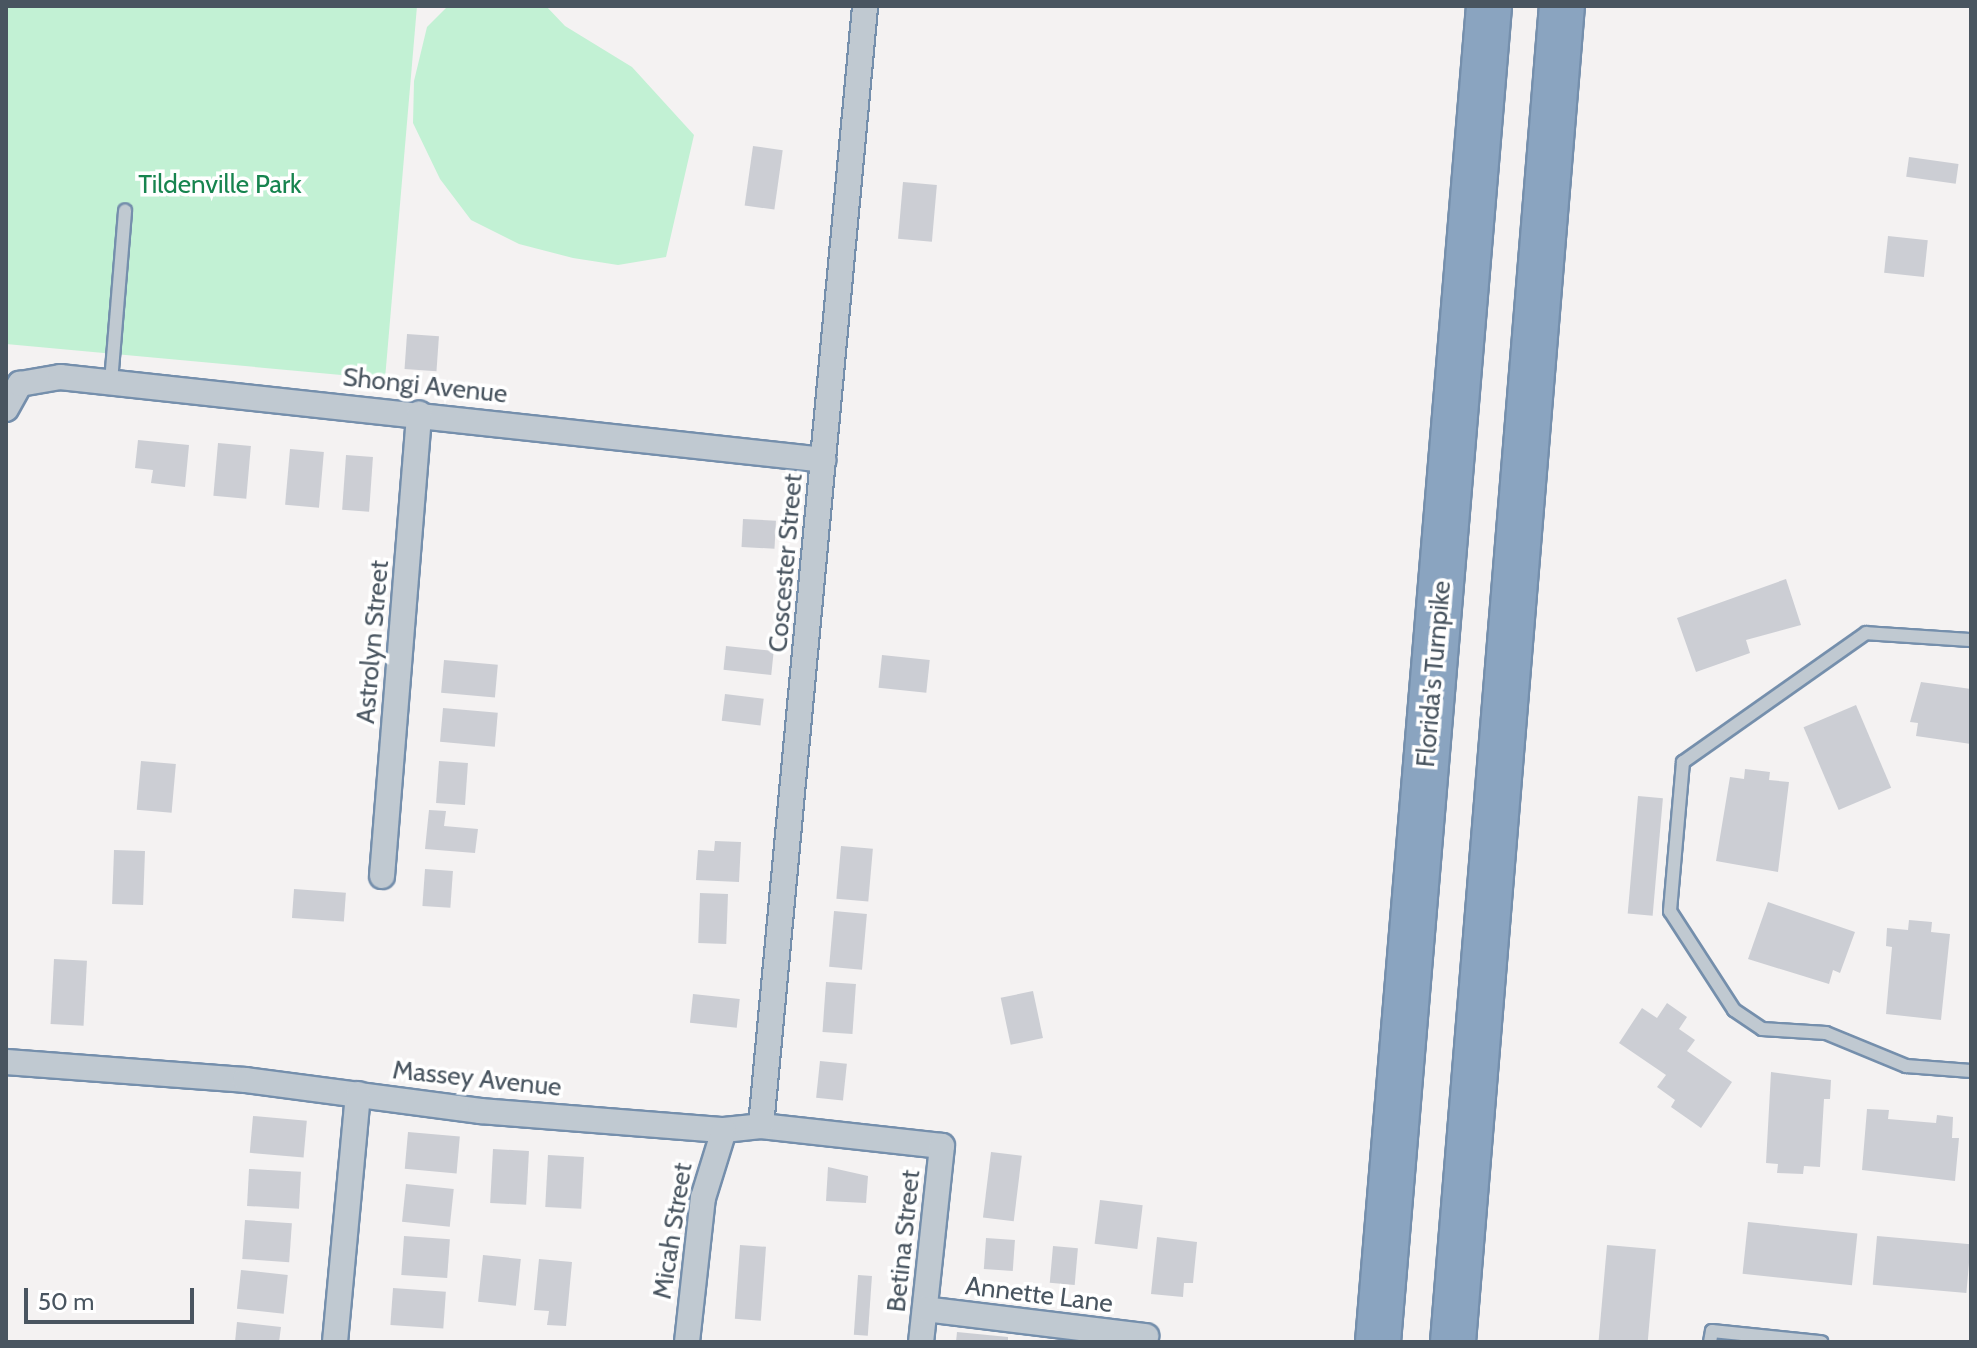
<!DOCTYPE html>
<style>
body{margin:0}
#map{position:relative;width:1977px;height:1348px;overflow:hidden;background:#f4f2f2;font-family:Cabin,sans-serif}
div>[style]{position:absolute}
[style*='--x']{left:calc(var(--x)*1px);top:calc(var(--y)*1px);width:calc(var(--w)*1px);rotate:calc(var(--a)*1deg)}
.green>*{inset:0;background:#c2f1d4}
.building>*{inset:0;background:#ccced4;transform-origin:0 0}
.roads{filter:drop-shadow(2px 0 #758fac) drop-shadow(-2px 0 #758fac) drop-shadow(0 2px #758fac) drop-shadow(0 -2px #758fac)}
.lane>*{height:12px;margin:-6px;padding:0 6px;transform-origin:6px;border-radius:6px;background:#c0c9d1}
.street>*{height:24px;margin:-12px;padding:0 12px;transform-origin:12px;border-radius:12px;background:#c0c9d1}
.highway>*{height:44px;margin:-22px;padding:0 22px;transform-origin:22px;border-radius:22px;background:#8aa4c0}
span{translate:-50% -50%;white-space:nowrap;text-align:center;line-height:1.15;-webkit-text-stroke:7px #fff;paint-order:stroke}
.park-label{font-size:26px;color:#17844f}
.street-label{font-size:26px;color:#495560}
.frame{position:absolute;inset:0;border:8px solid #495560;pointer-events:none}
.scale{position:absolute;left:24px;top:1288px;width:170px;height:36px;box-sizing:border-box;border:4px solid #495560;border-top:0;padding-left:10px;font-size:24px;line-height:28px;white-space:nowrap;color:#495560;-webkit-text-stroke:6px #fff;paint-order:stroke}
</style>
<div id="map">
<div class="green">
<div style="clip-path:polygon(6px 6px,417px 6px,385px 379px,6px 344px)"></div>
<div style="clip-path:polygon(448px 6px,546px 6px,565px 26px,632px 67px,694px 135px,666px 257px,618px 265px,573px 258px,519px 244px,471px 220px,440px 179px,413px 123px,414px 81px,427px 27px)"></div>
</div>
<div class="building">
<div style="left:753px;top:146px;width:30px;height:60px;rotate:8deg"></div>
<div style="left:1909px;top:157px;width:50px;height:20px;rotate:8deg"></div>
<div style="left:903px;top:182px;width:34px;height:57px;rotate:5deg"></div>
<div style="left:1888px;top:236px;width:40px;height:37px;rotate:6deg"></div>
<div style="left:407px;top:334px;width:32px;height:35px;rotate:4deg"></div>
<div style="clip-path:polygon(138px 440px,189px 445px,185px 487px,151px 483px,153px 470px,135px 468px)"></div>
<div style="left:218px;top:443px;width:33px;height:53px;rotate:5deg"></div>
<div style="left:290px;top:449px;width:34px;height:56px;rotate:5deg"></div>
<div style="left:346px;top:455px;width:27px;height:55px;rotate:4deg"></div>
<div style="left:743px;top:519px;width:33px;height:28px;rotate:3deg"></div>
<div style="clip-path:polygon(1786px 579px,1801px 625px,1746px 640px,1750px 653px,1696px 672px,1677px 618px)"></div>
<div style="left:726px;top:646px;width:48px;height:24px;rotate:6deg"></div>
<div style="left:882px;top:655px;width:48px;height:33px;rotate:6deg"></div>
<div style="left:444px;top:660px;width:54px;height:33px;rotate:5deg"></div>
<div style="clip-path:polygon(1921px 682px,1971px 689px,1971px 744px,1916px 736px,1918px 723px,1910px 722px)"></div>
<div style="left:725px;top:694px;width:39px;height:27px;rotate:7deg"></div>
<div style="left:1856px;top:705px;width:90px;height:57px;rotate:67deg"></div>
<div style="left:443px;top:708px;width:55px;height:34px;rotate:5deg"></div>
<div style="left:141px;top:761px;width:35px;height:49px;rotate:5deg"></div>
<div style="left:439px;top:761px;width:29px;height:42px;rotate:4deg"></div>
<div style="clip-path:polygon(1745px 769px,1770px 772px,1769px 780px,1789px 782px,1778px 872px,1716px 861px,1730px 777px,1744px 779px)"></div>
<div style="left:1638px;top:796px;width:25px;height:118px;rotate:5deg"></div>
<div style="clip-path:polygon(429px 810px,446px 811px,444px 826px,478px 829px,475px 853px,425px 849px)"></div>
<div style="clip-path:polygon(715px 841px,741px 842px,739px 882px,696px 880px,698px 850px,714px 851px)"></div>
<div style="left:841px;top:846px;width:32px;height:53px;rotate:5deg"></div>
<div style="left:114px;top:850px;width:31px;height:54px;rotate:2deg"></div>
<div style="left:425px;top:869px;width:28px;height:37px;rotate:4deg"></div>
<div style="left:294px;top:889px;width:52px;height:29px;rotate:4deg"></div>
<div style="left:700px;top:893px;width:28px;height:50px;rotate:2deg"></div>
<div style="clip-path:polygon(1768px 902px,1855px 932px,1840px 973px,1833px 970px,1829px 984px,1748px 959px)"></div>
<div style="left:834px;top:911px;width:33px;height:56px;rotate:5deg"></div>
<div style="clip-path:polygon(1909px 920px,1932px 922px,1931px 932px,1950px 934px,1941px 1020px,1886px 1014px,1892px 947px,1886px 946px,1887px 928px,1908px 930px)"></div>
<div style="left:54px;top:959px;width:33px;height:65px;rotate:3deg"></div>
<div style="left:826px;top:982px;width:30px;height:50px;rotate:4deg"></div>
<div style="left:1033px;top:991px;width:48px;height:33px;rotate:78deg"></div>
<div style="left:693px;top:994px;width:47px;height:29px;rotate:6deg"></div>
<div style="clip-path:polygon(1667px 1003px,1687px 1017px,1679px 1029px,1695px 1040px,1687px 1051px,1732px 1082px,1701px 1128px,1671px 1107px,1675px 1100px,1657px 1087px,1666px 1075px,1619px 1043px,1642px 1008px,1657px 1018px)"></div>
<div style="left:820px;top:1061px;width:27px;height:37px;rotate:6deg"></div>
<div style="clip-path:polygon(1771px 1072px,1831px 1080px,1830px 1099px,1824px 1099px,1820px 1167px,1804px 1166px,1803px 1174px,1777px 1173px,1778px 1164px,1766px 1163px)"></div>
<div style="clip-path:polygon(1867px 1109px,1889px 1110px,1888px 1119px,1936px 1123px,1937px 1115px,1953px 1117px,1952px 1138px,1959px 1138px,1955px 1181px,1862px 1170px)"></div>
<div style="left:253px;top:1116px;width:54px;height:37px;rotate:5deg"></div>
<div style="left:408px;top:1132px;width:52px;height:37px;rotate:5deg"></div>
<div style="left:493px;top:1149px;width:36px;height:54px;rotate:3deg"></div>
<div style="left:991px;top:1152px;width:31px;height:66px;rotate:7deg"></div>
<div style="left:548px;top:1155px;width:36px;height:52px;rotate:3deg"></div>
<div style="clip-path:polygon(828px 1167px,868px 1176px,866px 1203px,826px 1201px)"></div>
<div style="left:249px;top:1169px;width:52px;height:37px;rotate:3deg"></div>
<div style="left:406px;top:1184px;width:48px;height:38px;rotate:6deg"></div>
<div style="left:1100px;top:1200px;width:43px;height:44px;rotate:7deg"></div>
<div style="left:245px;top:1220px;width:47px;height:39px;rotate:4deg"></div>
<div style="left:1748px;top:1222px;width:110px;height:52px;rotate:6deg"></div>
<div style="left:404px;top:1236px;width:46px;height:39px;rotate:4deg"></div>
<div style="left:1877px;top:1236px;width:94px;height:49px;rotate:5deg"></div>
<div style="clip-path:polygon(1157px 1237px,1197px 1242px,1193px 1283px,1184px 1283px,1183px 1297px,1151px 1294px)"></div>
<div style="left:986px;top:1238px;width:29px;height:31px;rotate:4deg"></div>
<div style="left:740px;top:1245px;width:26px;height:74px;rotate:4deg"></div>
<div style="left:1607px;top:1245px;width:49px;height:97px;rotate:5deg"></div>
<div style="left:1053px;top:1246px;width:25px;height:37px;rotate:5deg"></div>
<div style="left:483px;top:1255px;width:38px;height:47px;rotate:6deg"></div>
<div style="clip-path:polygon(539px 1259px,572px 1262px,566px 1326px,547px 1325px,549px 1311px,534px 1310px)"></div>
<div style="left:241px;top:1270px;width:47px;height:39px;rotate:6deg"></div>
<div style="left:858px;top:1275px;width:14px;height:60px;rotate:4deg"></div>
<div style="left:393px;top:1288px;width:53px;height:37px;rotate:4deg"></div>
<div style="clip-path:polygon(237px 1322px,281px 1327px,279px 1342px,235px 1342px)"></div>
<div style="clip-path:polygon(957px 1332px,1008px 1337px,1008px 1342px,956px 1342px)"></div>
</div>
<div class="roads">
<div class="lane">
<div style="--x:111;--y:382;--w:172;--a:-85.3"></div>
<div style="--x:1971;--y:640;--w:105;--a:-176.2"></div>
<div style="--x:1866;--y:633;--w:224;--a:144.8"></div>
<div style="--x:1683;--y:762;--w:150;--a:95"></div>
<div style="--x:1670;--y:911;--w:118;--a:57.1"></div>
<div style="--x:1734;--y:1010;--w:34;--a:34"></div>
<div style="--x:1762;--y:1029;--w:64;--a:3.6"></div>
<div style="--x:1826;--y:1033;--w:87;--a:22.4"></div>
<div style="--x:1906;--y:1066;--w:65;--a:4.4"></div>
<div style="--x:1710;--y:1342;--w:11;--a:-80"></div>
<div style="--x:1712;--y:1331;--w:110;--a:5.8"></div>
</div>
<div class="street">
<div style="--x:6;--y:409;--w:29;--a:-61"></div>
<div style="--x:20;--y:384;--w:41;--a:-9.9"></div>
<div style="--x:60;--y:377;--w:768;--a:6.2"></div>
<div style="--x:382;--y:876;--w:464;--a:-85.4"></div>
<div style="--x:6;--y:1062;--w:240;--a:4.3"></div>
<div style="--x:245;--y:1080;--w:237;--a:7.5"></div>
<div style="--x:480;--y:1111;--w:245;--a:4.5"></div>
<div style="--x:724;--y:1130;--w:37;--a:-6"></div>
<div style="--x:761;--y:1126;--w:182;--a:6.3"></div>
<div style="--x:942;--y:1146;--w:197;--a:96.1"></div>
<div style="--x:761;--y:1126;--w:1125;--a:-84.69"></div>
<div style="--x:925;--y:1309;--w:223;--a:7"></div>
<div style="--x:335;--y:1342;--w:249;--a:-84.7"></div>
<div style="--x:687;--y:1342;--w:145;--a:-83.7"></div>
<div style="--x:703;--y:1198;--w:71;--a:-72.8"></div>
</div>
<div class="highway">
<div style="--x:1378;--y:1342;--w:1341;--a:-85.25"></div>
<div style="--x:1453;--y:1342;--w:1340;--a:-85.34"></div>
</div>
</div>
<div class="park-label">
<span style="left:220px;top:185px">Tildenville Park</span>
</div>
<div class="street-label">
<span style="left:425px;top:386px;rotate:6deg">Shongi Avenue</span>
<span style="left:786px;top:563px;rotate:-85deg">Coscester Street</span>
<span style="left:373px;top:642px;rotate:-85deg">Astrolyn Street</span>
<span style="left:1434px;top:674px;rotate:-85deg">Florida's Turnpike</span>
<span style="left:477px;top:1079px;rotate:6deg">Massey Avenue</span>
<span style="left:673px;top:1231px;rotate:-81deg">Micah Street</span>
<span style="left:904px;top:1241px;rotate:-84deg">Betina Street</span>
<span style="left:1039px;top:1295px;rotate:7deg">Annette Lane</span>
</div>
<div class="frame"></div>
<div class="scale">50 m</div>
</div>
